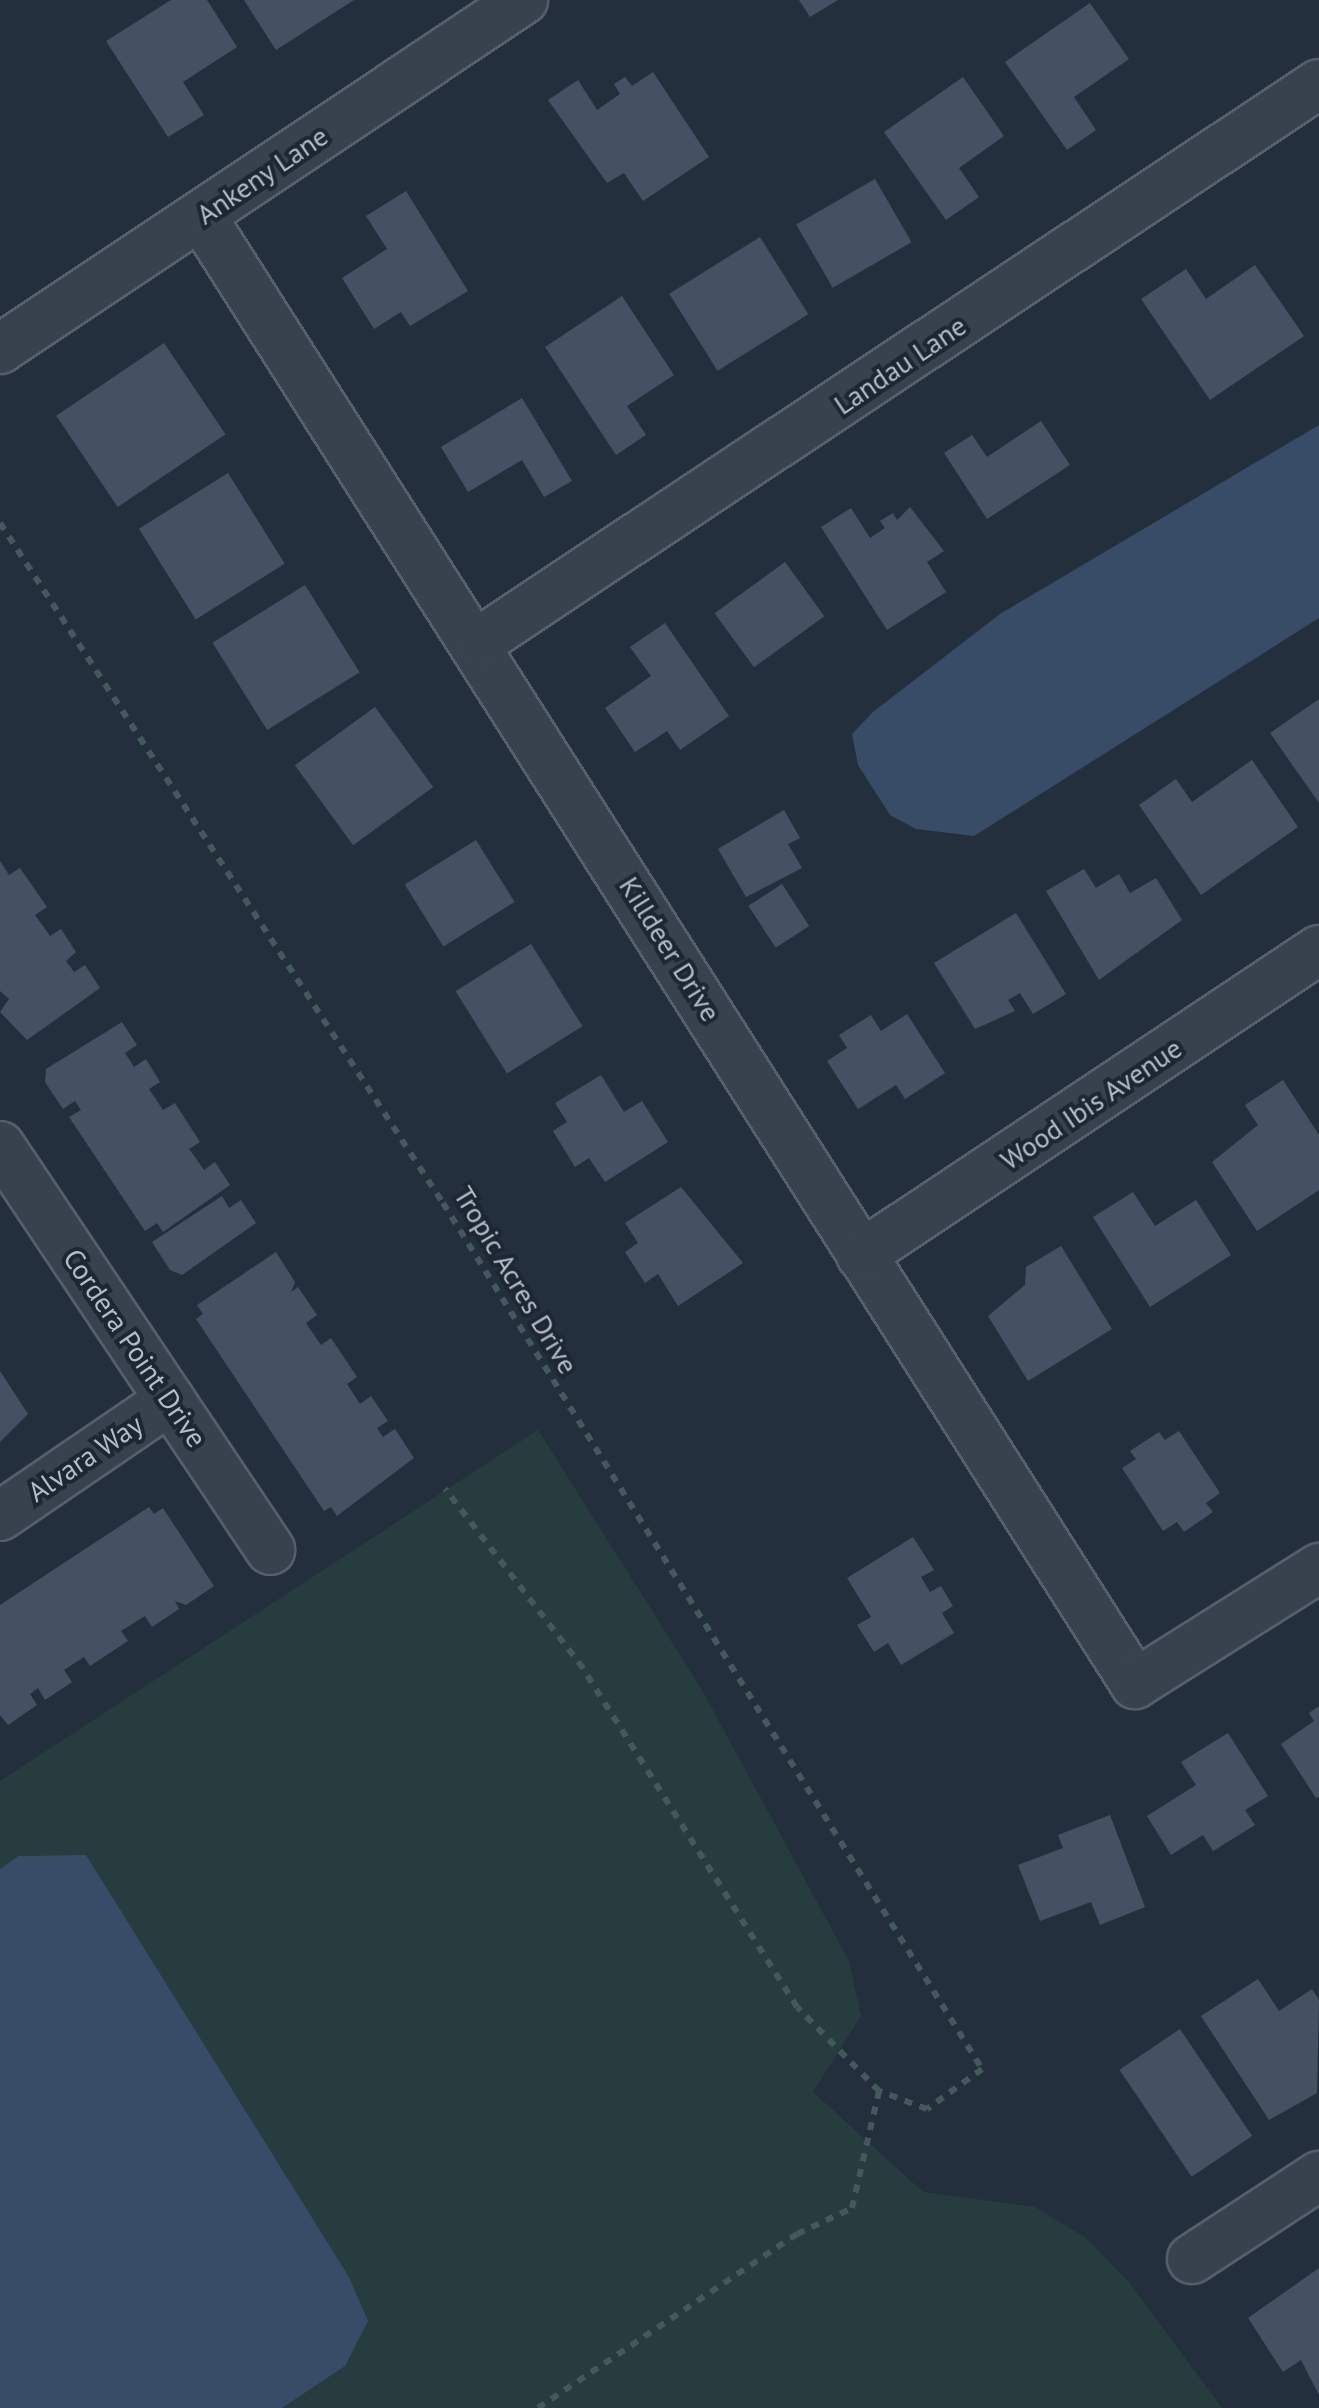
<!DOCTYPE html>
<style>
body{margin:0}
#map{position:relative;width:1319px;height:2408px;overflow:hidden;background:#242f3e;font-family:"PT Sans",sans-serif}
div>[style]{position:absolute}
[style*='--x']{left:calc(var(--x)*1px);top:calc(var(--y)*1px);width:calc(var(--w)*1px);rotate:calc(var(--a)*1deg)}
.green>*{inset:0;background:#263c3f}
.water>*{inset:0;background:#394c67}
.building>*{inset:0;background:#455162;transform-origin:0 0}
.path>*{height:6px;margin-top:-3px;transform-origin:0;background:repeating-linear-gradient(90deg,#44595c 0 8px,transparent 0 16px)}
.roads{filter:drop-shadow(2px 0 #565f6c) drop-shadow(-2px 0 #565f6c) drop-shadow(0 2px #565f6c) drop-shadow(0 -2px #565f6c)}
.minor>*{height:48px;margin:-24px;padding:0 24px;transform-origin:24px;border-radius:24px;background:#38414e}
span{translate:-50% -50%;white-space:nowrap;text-align:center;line-height:1.15;-webkit-text-stroke:8px #1d2633;paint-order:stroke}
.street-label{font-size:28px;color:#b4bcc9}
</style>
<div id="map">
<div class="green">
<div style="clip-path:polygon(538px 1430px,702px 1690px,849px 1961px,861px 2016px,813px 2092px,923px 2192px,1035px 2207px,1086px 2238px,1129px 2282px,1222px 2408px,282px 2408px,345px 2366px,349px 2277px,86px 1855px,18px 1856px,0 1869px,0 1781px)"></div>
</div>
<div class="water">
<div style="clip-path:polygon(1319px 425px,1319px 618px,974px 836px,916px 829px,890px 815px,858px 765px,852px 734px,873px 712px,1000px 614px)"></div>
<div style="clip-path:polygon(86px 1855px,349px 2277px,368px 2321px,345px 2366px,282px 2408px,0 2408px,0 1869px,18px 1856px)"></div>
</div>
<div class="building">
<div style="clip-path:polygon(171px 0,207px 0,237px 47px,183px 82px,204px 115px,168px 137px,106px 41px)"></div>
<div style="clip-path:polygon(244px 0,354px 0,276px 50px)"></div>
<div style="clip-path:polygon(799px 0,838px 0,810px 17px)"></div>
<div style="clip-path:polygon(1090px 3px,1129px 59px,1074px 97px,1096px 130px,1067px 150px,1005px 62px)"></div>
<div style="clip-path:polygon(653px 72px,709px 157px,643px 201px,624px 173px,607px 183px,548px 100px,578px 80px,597px 110px,620px 94px,614px 84px,625px 77px,632px 86px)"></div>
<div style="clip-path:polygon(963px 77px,1004px 136px,959px 168px,979px 197px,946px 220px,884px 132px)"></div>
<div style="left:875px;top:179px;width:73px;height:91px;rotate:60deg"></div>
<div style="clip-path:polygon(406px 191px,468px 291px,410px 326px,401px 312px,374px 329px,342px 278px,387px 249px,366px 216px)"></div>
<div style="left:760px;top:237px;width:91px;height:107px;rotate:58deg"></div>
<div style="clip-path:polygon(1255px 265px,1304px 336px,1210px 400px,1141px 299px,1186px 269px,1206px 299px)"></div>
<div style="clip-path:polygon(622px 296px,674px 375px,627px 406px,646px 435px,616px 455px,545px 347px)"></div>
<div style="left:164px;top:343px;width:110px;height:130px;rotate:56deg"></div>
<div style="clip-path:polygon(522px 398px,572px 481px,544px 497px,522px 460px,468px 492px,441px 447px)"></div>
<div style="clip-path:polygon(1041px 421px,1070px 465px,987px 519px,944px 453px,972px 435px,987px 457px)"></div>
<div style="left:228px;top:473px;width:107px;height:105px;rotate:58deg"></div>
<div style="clip-path:polygon(910px 507px,944px 551px,927px 562px,946px 592px,887px 630px,821px 527px,851px 508px,870px 538px,885px 528px,880px 521px,893px 513px,897px 520px)"></div>
<div style="left:785px;top:562px;width:67px;height:87px;rotate:54deg"></div>
<div style="left:305px;top:585px;width:103px;height:109px;rotate:58deg"></div>
<div style="clip-path:polygon(665px 623px,729px 716px,680px 750px,667px 731px,635px 752px,605px 708px,651px 676px,630px 647px)"></div>
<div style="clip-path:polygon(1319px 699px,1319px 803px,1270px 733px)"></div>
<div style="left:375px;top:707px;width:99px;height:99px;rotate:54deg"></div>
<div style="clip-path:polygon(1252px 760px,1298px 827px,1201px 895px,1139px 805px,1176px 779px,1192px 802px)"></div>
<div style="clip-path:polygon(784px 810px,800px 838px,788px 844px,802px 868px,746px 897px,718px 849px)"></div>
<div style="left:476px;top:840px;width:73px;height:84px;rotate:58deg"></div>
<div style="clip-path:polygon(0 861px,9px 875px,20px 868px,47px 907px,35px 915px,50px 936px,61px 929px,76px 952px,66px 961px,74px 972px,85px 965px,100px 988px,27px 1040px,0 1012px,9px 999px,0 991px)"></div>
<div style="clip-path:polygon(1084px 869px,1096px 888px,1119px 874px,1130px 893px,1156px 878px,1182px 920px,1099px 980px,1046px 891px)"></div>
<div style="left:782px;top:884px;width:50px;height:40px;rotate:57deg"></div>
<div style="clip-path:polygon(1016px 913px,1066px 994px,1033px 1014px,1020px 993px,1008px 1000px,1015px 1011px,975px 1029px,934px 963px)"></div>
<div style="left:531px;top:944px;width:97px;height:89px;rotate:58deg"></div>
<div style="clip-path:polygon(907px 1014px,945px 1073px,905px 1099px,896px 1085px,858px 1109px,827px 1061px,847px 1048px,839px 1035px,871px 1015px,881px 1031px)"></div>
<div style="clip-path:polygon(122px 1022px,137px 1045px,125px 1053px,134px 1067px,146px 1059px,160px 1082px,149px 1089px,163px 1110px,175px 1103px,200px 1142px,189px 1149px,195px 1157px,204px 1170px,215px 1162px,230px 1185px,163px 1232px,157px 1223px,145px 1231px,69px 1117px,81px 1110px,75px 1101px,63px 1109px,45px 1082px,46px 1069px)"></div>
<div style="clip-path:polygon(601px 1075px,624px 1112px,642px 1101px,668px 1142px,605px 1182px,589px 1158px,575px 1167px,553px 1131px,567px 1122px,555px 1103px)"></div>
<div style="clip-path:polygon(1283px 1080px,1319px 1135px,1319px 1190px,1257px 1231px,1212px 1162px,1258px 1125px,1245px 1105px)"></div>
<div style="clip-path:polygon(681px 1187px,743px 1263px,678px 1306px,658px 1274px,645px 1283px,625px 1252px,638px 1243px,625px 1223px)"></div>
<div style="clip-path:polygon(1133px 1192px,1155px 1226px,1196px 1200px,1231px 1255px,1150px 1307px,1093px 1217px)"></div>
<div style="clip-path:polygon(222px 1196px,229px 1208px,241px 1200px,256px 1223px,182px 1275px,170px 1270px,152px 1242px)"></div>
<div style="clip-path:polygon(1061px 1246px,1112px 1329px,1028px 1381px,988px 1316px,1025px 1285px,1026px 1267px)"></div>
<div style="clip-path:polygon(276px 1252px,295px 1282px,291px 1292px,298px 1287px,317px 1315px,306px 1323px,321px 1345px,331px 1338px,357px 1377px,347px 1384px,360px 1404px,371px 1396px,388px 1421px,377px 1428px,383px 1437px,395px 1429px,414px 1458px,337px 1516px,331px 1507px,324px 1511px,196px 1319px,203px 1314px,197px 1305px)"></div>
<div style="clip-path:polygon(0 1371px,28px 1414px,0 1442px)"></div>
<div style="clip-path:polygon(1179px 1431px,1220px 1493px,1206px 1503px,1213px 1512px,1184px 1532px,1177px 1522px,1163px 1531px,1122px 1468px,1136px 1459px,1130px 1451px,1159px 1432px,1165px 1440px)"></div>
<div style="clip-path:polygon(149px 1507px,154px 1514px,163px 1508px,214px 1586px,186px 1605px,175px 1601px,179px 1609px,152px 1627px,145px 1616px,121px 1631px,128px 1641px,90px 1666px,84px 1657px,64px 1670px,72px 1682px,45px 1700px,38px 1688px,30px 1694px,37px 1705px,8px 1725px,0 1715px,0 1605px)"></div>
<div style="clip-path:polygon(913px 1537px,934px 1570px,921px 1577px,930px 1592px,941px 1586px,953px 1606px,942px 1613px,954px 1633px,901px 1665px,888px 1643px,874px 1652px,857px 1625px,871px 1617px,847px 1578px)"></div>
<div style="clip-path:polygon(1319px 1706px,1319px 1797px,1316px 1798px,1281px 1744px,1314px 1721px,1309px 1713px)"></div>
<div style="clip-path:polygon(1228px 1733px,1268px 1796px,1245px 1810px,1255px 1825px,1213px 1851px,1203px 1835px,1171px 1855px,1147px 1816px,1196px 1785px,1181px 1762px)"></div>
<div style="clip-path:polygon(1110px 1815px,1145px 1907px,1100px 1925px,1091px 1902px,1040px 1921px,1018px 1865px,1063px 1848px,1058px 1835px)"></div>
<div style="clip-path:polygon(1258px 1979px,1279px 2011px,1312px 1989px,1319px 2000px,1317px 2093px,1269px 2120px,1201px 2016px)"></div>
<div style="left:1180px;top:2029px;width:129px;height:73px;rotate:56deg"></div>
<div style="clip-path:polygon(1319px 2268px,1319px 2395px,1301px 2360px,1283px 2372px,1248px 2318px)"></div>
</div>
<div class="path">
<div style="--x:0;--y:523;--w:812;--a:56.92"></div>
<div style="--x:443;--y:1203;--w:1020;--a:58.1"></div>
<div style="--x:982;--y:2069;--w:68;--a:144"></div>
<div style="--x:927;--y:2109;--w:51;--a:-159.4"></div>
<div style="--x:879;--y:2091;--w:117;--a:-134.3"></div>
<div style="--x:797;--y:2007;--w:401;--a:-122.3"></div>
<div style="--x:583;--y:1668;--w:226;--a:-127.6"></div>
<div style="--x:538;--y:2408;--w:312;--a:-33.9"></div>
<div style="--x:797;--y:2234;--w:61;--a:-25.3"></div>
<div style="--x:852;--y:2208;--w:120;--a:-77"></div>
</div>
<div class="roads">
<div class="minor">
<div style="--x:201;--y:216;--w:1740;--a:57.53"></div>
<div style="--x:1135;--y:1684;--w:218;--a:-32.2"></div>
<div style="--x:0;--y:349;--w:629;--a:-33.72"></div>
<div style="--x:479;--y:642;--w:1008;--a:-33.6"></div>
<div style="--x:0;--y:1146;--w:486;--a:56.2"></div>
<div style="--x:861;--y:1255;--w:550;--a:-33.66"></div>
<div style="--x:0;--y:1516;--w:206;--a:-34.3"></div>
<div style="--x:1192;--y:2259;--w:152;--a:-33.2"></div>
</div>
</div>
<div class="street-label">
<span style="left:262px;top:175px;rotate:-34deg">Ankeny Lane</span>
<span style="left:900px;top:365px;rotate:-34deg">Landau Lane</span>
<span style="left:670px;top:949px;rotate:58deg">Killdeer Drive</span>
<span style="left:1091px;top:1104px;rotate:-34deg">Wood Ibis Avenue</span>
<span style="left:516px;top:1280px;rotate:59deg">Tropic Acres Drive</span>
<span style="left:135px;top:1348px;rotate:56deg">Cordera Point Drive</span>
<span style="left:85px;top:1458px;rotate:-34deg">Alvara Way</span>
</div>
</div>
